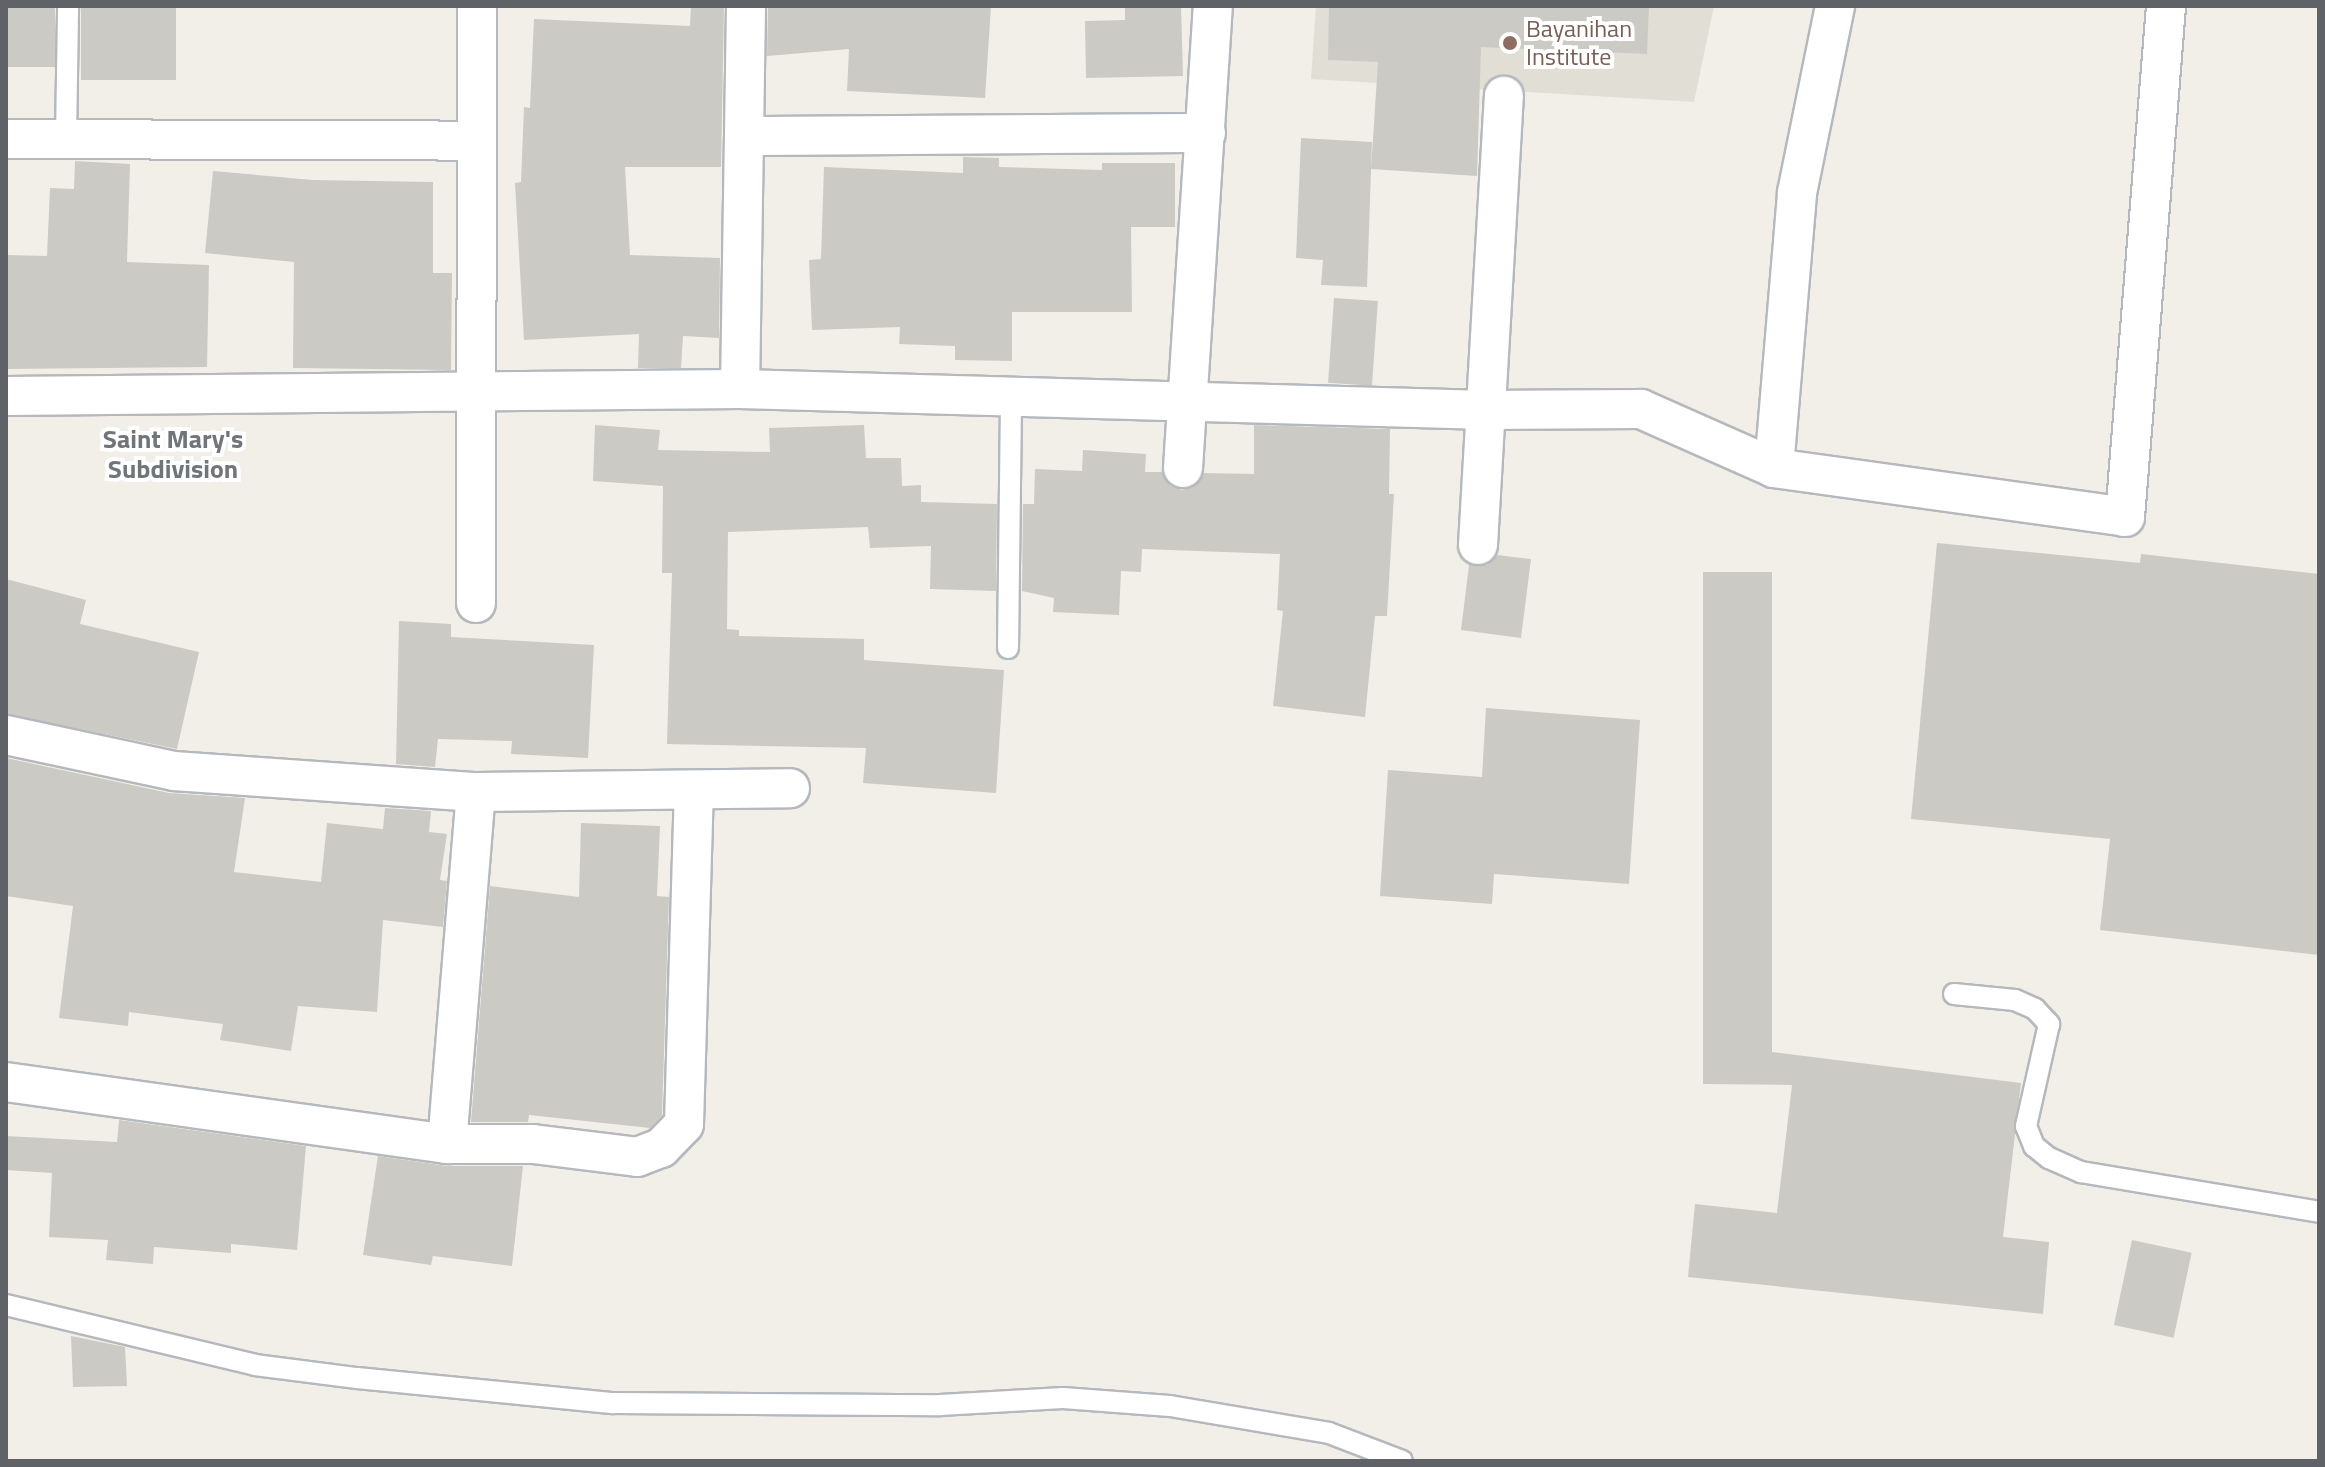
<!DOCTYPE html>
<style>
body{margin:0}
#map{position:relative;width:2325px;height:1467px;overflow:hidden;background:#f1efe8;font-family:"Titillium Web",sans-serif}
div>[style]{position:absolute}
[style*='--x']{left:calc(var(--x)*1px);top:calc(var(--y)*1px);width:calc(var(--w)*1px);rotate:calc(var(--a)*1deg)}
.education>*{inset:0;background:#e1ded6}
.building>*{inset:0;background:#cccac5;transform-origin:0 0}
.roads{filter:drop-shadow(2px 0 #b5b8bc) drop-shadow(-2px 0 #b5b8bc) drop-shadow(0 2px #b5b8bc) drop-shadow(0 -2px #b5b8bc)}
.service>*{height:20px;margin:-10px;padding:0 10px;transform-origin:10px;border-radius:10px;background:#fff}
.minor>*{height:38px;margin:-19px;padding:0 19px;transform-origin:19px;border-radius:19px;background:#fff}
.dots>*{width:22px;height:22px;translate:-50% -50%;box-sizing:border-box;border:4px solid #fff;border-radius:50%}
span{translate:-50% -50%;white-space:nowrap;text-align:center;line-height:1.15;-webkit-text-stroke:8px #fff;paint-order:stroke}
.education-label{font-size:24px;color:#785e54}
.left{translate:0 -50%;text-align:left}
.neighbourhood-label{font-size:26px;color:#70757a;font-weight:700}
.frame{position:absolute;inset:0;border:8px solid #5f6368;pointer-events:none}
</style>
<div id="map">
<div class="education">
<div style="clip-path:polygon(1316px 6px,1714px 6px,1694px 102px,1311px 79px)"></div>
</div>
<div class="building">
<div style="left:6px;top:6px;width:49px;height:61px"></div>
<div style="left:81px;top:6px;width:95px;height:74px"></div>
<div style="clip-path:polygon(691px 6px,724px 6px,721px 167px,625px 167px,630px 255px,720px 258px,719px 338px,683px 336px,681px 368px,638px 368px,639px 334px,524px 340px,515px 183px,521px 182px,524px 107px,530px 108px,534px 19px,690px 26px)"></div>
<div style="clip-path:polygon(768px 6px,991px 6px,985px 98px,847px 91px,849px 49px,767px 56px)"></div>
<div style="clip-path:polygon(1125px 6px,1181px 6px,1183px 76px,1086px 78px,1085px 21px,1125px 20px)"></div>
<div style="clip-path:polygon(1329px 6px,1649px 6px,1647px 54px,1481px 47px,1477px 176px,1371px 169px,1378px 62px,1328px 60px)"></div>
<div style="clip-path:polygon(1301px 138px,1372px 142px,1367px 287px,1321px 285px,1323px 260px,1296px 258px)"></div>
<div style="clip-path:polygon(963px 157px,999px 158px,999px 167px,1102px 170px,1102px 163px,1175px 163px,1175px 227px,1131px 227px,1132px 312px,1012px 312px,1012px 361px,955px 360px,955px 346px,899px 344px,900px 327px,812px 330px,809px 260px,821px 259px,824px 167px,963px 173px)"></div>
<div style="clip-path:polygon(75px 161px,130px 164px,127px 262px,209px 265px,207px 367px,6px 369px,6px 255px,47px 256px,50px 188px,74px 189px)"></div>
<div style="clip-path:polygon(213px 171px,313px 180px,433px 182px,433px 273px,452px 273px,451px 370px,293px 368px,294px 262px,205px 253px)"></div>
<div style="left:1334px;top:298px;width:44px;height:85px;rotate:4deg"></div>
<div style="clip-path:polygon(595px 425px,660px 430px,658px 450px,770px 452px,769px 428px,864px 425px,866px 458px,901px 458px,902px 486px,921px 485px,921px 502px,997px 504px,996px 591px,930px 589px,931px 546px,870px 548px,868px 527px,728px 532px,727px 629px,739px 630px,739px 636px,864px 639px,864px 660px,1004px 670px,996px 793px,863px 783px,866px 748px,667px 744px,672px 573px,662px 573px,663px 486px,593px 481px)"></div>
<div style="clip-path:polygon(1254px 425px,1390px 429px,1389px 494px,1394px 494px,1387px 616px,1375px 616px,1365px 717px,1273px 706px,1283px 611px,1277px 610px,1280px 554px,1142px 549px,1141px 572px,1121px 571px,1119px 615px,1053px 612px,1054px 598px,1022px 591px,1023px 504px,1034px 504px,1035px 469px,1082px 471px,1083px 450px,1146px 454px,1145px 472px,1162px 472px,1170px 486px,1182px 490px,1193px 487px,1204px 473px,1254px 474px)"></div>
<div style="clip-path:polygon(1937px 543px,2140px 563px,2141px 554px,2319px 574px,2319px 955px,2100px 930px,2110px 839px,1911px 819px)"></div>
<div style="clip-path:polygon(1497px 555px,1531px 559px,1521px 638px,1461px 630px,1469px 565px,1487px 565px)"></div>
<div style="clip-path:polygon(1703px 572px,1772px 572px,1772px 1052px,2021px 1083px,2003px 1237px,2049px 1242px,2043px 1314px,1688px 1277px,1695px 1204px,1777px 1213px,1792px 1085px,1703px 1084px)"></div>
<div style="clip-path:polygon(6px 579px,86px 600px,80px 624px,199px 652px,177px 749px,6px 714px)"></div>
<div style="clip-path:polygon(399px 621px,451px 624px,451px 637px,594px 645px,588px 758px,511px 754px,512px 741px,438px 739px,435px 767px,396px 764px)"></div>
<div style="clip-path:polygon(1486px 708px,1640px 720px,1629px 884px,1494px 874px,1492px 904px,1380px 896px,1388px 770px,1482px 777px)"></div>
<div style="clip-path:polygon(6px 758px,169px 793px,245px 798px,234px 872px,321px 882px,327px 823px,383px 829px,385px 808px,431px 811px,429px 832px,447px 834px,440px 880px,447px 881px,443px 927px,383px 920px,377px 1012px,298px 1006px,291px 1051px,220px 1040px,223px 1024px,129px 1012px,128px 1026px,59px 1018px,73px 906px,6px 896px)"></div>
<div style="clip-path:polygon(581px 823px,660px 826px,657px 896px,669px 897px,662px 1115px,650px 1128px,529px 1115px,528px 1122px,471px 1122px,490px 886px,579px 897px)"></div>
<div style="clip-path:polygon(119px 1120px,306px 1146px,297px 1250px,231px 1244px,231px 1253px,154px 1247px,153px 1264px,106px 1260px,108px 1240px,49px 1237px,52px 1173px,6px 1170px,6px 1136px,117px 1142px)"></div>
<div style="clip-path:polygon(378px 1156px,447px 1166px,523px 1166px,512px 1266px,433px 1256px,431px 1265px,363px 1255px)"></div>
<div style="left:2132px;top:1240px;width:61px;height:87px;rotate:12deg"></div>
<div style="clip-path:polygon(71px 1336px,125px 1347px,127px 1386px,73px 1387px)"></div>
</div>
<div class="roads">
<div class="service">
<div style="--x:66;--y:139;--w:133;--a:-89.1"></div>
<div style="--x:1008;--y:648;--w:251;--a:-89.3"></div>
<div style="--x:1954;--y:994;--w:61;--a:5.6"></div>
<div style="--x:2015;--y:1000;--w:22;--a:24"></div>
<div style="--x:2035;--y:1009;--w:21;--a:47"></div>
<div style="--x:2049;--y:1024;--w:105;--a:102.7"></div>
<div style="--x:2026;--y:1126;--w:22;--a:68"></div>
<div style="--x:2034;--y:1146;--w:19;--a:39"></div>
<div style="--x:2049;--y:1158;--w:35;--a:24"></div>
<div style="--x:2081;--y:1172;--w:241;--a:9.5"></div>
<div style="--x:6;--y:1305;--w:256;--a:13.5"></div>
<div style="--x:255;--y:1365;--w:103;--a:7.3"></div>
<div style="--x:357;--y:1378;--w:258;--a:5.6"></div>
<div style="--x:614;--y:1403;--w:326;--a:0.4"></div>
<div style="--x:940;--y:1405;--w:123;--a:-3.3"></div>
<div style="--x:1063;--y:1398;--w:107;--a:4.3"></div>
<div style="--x:1170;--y:1406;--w:161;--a:9.6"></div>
<div style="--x:1329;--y:1433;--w:78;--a:21"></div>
</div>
<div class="minor">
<div style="--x:744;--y:136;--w:462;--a:-0.4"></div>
<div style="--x:6;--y:139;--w:471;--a:0.2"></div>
<div style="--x:740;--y:389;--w:383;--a:-89.1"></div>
<div style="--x:6;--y:396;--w:734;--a:-0.55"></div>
<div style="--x:740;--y:389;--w:747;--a:1.61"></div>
<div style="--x:1487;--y:410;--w:154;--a:-0.4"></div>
<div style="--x:1641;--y:409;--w:145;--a:23.9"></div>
<div style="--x:1774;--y:468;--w:354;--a:7.9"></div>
<div style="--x:2125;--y:517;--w:513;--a:-85.41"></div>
<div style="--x:1183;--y:468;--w:463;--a:-86.3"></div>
<div style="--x:1774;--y:468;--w:276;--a:-85.2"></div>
<div style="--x:1797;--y:193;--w:191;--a:-78.5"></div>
<div style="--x:1478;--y:545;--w:450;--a:-86.7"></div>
<div style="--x:476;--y:603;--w:597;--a:-89.9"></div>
<div style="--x:6;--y:735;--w:172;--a:12.1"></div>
<div style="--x:174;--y:771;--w:303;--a:4"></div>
<div style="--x:476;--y:792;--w:314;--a:-0.7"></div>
<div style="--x:6;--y:1082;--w:445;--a:8"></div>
<div style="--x:447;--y:1144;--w:86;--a:0"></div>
<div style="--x:533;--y:1144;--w:105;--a:7.1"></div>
<div style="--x:637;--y:1157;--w:26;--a:-21"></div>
<div style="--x:661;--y:1148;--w:33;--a:-46"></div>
<div style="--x:684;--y:1124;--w:333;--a:-88.3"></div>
<div style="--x:447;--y:1144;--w:353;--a:-85.3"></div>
</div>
</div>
<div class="dots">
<div style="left:1510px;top:43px;background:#8d6e63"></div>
</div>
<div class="education-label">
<span class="left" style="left:1526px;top:43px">Bayanihan<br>Institute</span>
</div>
<div class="neighbourhood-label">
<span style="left:173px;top:454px">Saint Mary's<br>Subdivision</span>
</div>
<div class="frame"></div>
</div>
